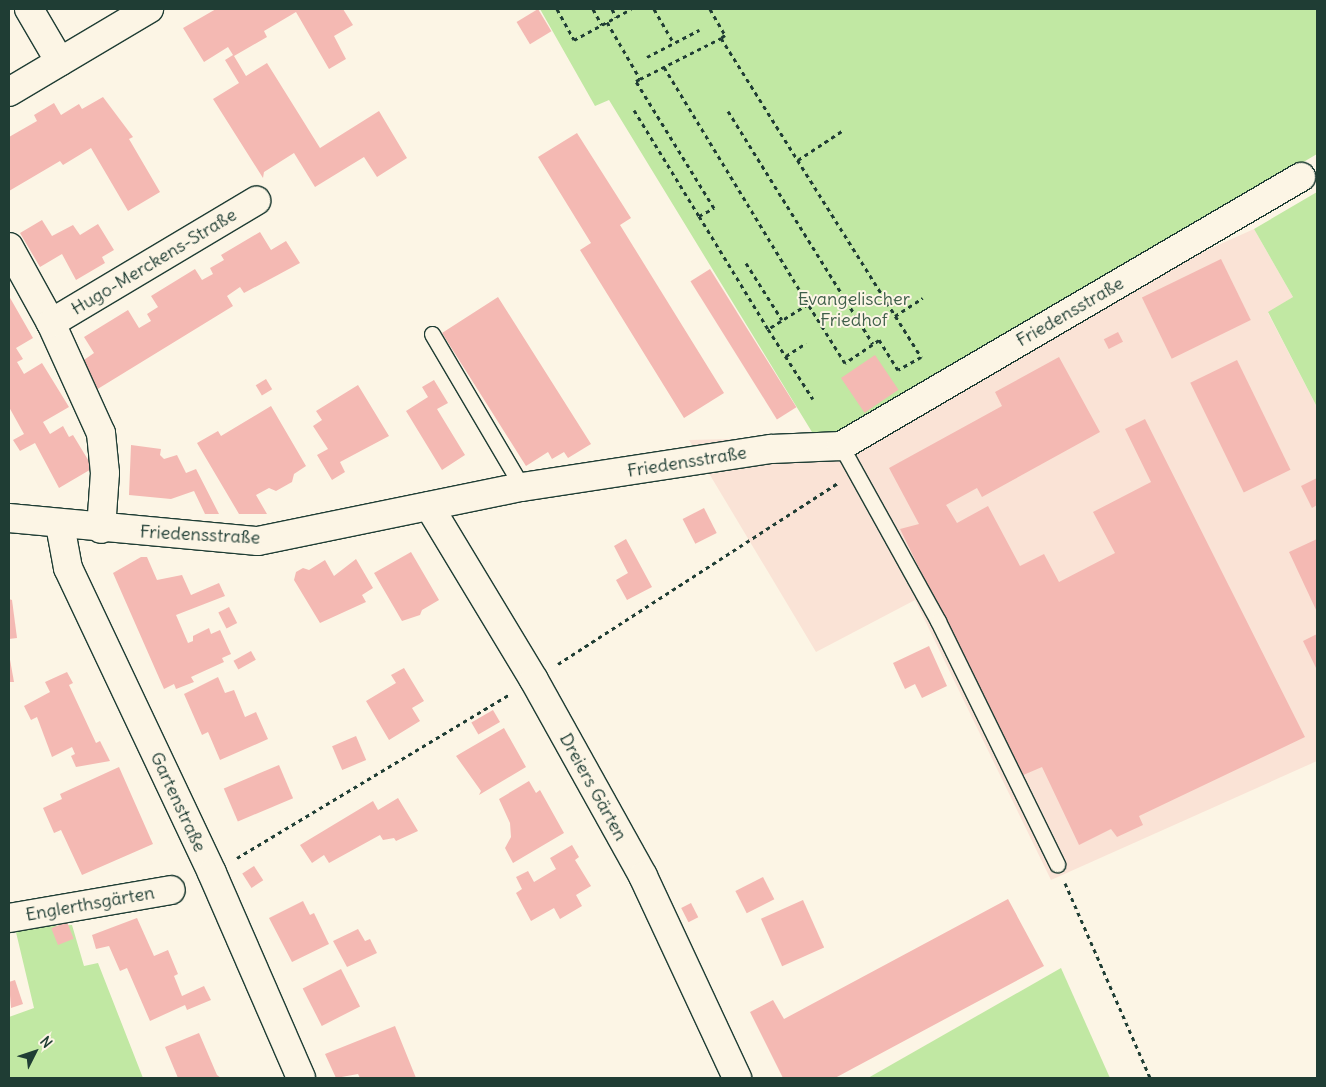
<!DOCTYPE html>
<meta charset="utf-8">
<style>
body{margin:0}
#map{position:relative;width:1326px;height:1087px;overflow:hidden;background:#fcf5e5;font-family:Delius,sans-serif}
div>[style]{position:absolute}
[style*='--x']{left:calc(var(--x)*1px);top:calc(var(--y)*1px);width:calc(var(--w)*1px);rotate:calc(var(--a)*1deg)}
.built>*{inset:0;background:#fae3d6}
.green>*{inset:0;background:#c1e8a3}
.building>*{inset:0;background:#f4b9b3;transform-origin:0 0}
.path>*{height:3px;margin-top:-1.5px;transform-origin:0;background:repeating-linear-gradient(90deg,#1f3d34 0 4px,transparent 0 8px)}
.roads{filter:drop-shadow(1px 0 #1f3d34) drop-shadow(-1px 0 #1f3d34) drop-shadow(0 1px #1f3d34) drop-shadow(0 -1px #1f3d34)}
.service>*{height:15px;margin:-7.5px;padding:0 7.5px;transform-origin:7.5px;border-radius:7.5px;background:#fcf5e5}
.minor>*{height:28px;margin:-14px;padding:0 14px;transform-origin:14px;border-radius:14px;background:#fcf5e5}
.tertiary>*{height:28px;margin:-14px;padding:0 14px;transform-origin:14px;border-radius:14px;background:#fcf5e5}
span{translate:-50% -50%;white-space:nowrap;text-align:center;line-height:1.15;-webkit-text-stroke:4px #fcf5e5;paint-order:stroke}
.street-label{font-size:18px;color:#1f3d34}
.park-label{font-size:18px;color:#3f5f4a}
.frame{position:absolute;inset:0;border:10px solid #1f3d34;pointer-events:none}
.north{position:absolute;left:10px;top:1027px;width:50px;height:50px;-webkit-text-stroke:4px #fcf5e5;paint-order:stroke;rotate:49deg;font-size:14px;font-weight:700;line-height:20px;text-align:center;color:#1f3d34}
.north::after{content:'';display:block;margin:auto;width:18px;height:22px;background:#1f3d34;clip-path:polygon(50% 0,100% 100%,50% 72%,0 100%)}
</style>
<div id="map">
<div class="built">
<div style="clip-path:polygon(1254px 229px,1293px 297px,1268px 313px,1317px 407px,1317px 761px,1051px 880px,915px 600px,816px 652px,689px 440px,815px 437px,993px 346px)"></div>
</div>
<div class="green">
<div style="clip-path:polygon(540px 9px,1317px 9px,1317px 154px,843px 433px,815px 437px,609px 100px,595px 106px)"></div>
<div style="clip-path:polygon(1317px 192px,1317px 407px,1268px 312px,1293px 297px,1254px 229px)"></div>
<div style="clip-path:polygon(72px 925px,84px 966px,98px 963px,143px 1078px,9px 1078px,9px 1017px,34px 1008px,15px 928px)"></div>
<div style="clip-path:polygon(1061px 968px,1110px 1078px,868px 1078px)"></div>
</div>
<div class="building">
<div style="clip-path:polygon(216px 9px,343px 9px,353px 25px,334px 36px,346px 59px,329px 69px,296px 12px,264px 31px,267px 37px,234px 56px,246px 76px,267px 63px,320px 148px,379px 111px,407px 158px,377px 177px,364px 157px,315px 187px,294px 153px,264px 172px,263px 178px,213px 99px,239px 83px,225px 60px,233px 55px,228px 47px,204px 62px,183px 28px)"></div>
<div style="left:538px;top:9px;width:26px;height:25px;rotate:59deg"></div>
<div style="clip-path:polygon(103px 97px,133px 137px,129px 139px,160px 192px,128px 211px,91px 148px,63px 165px,60px 161px,9px 191px,9px 137px,37px 121px,34px 115px,54px 103px,61px 115px,79px 104px,82px 109px)"></div>
<div style="clip-path:polygon(577px 133px,631px 218px,620px 225px,724px 393px,684px 418px,580px 250px,591px 243px,538px 157px)"></div>
<div style="clip-path:polygon(42px 220px,52px 236px,73px 225px,80px 235px,98px 224px,114px 250px,102px 257px,105px 263px,76px 280px,62px 254px,40px 267px,20px 233px)"></div>
<div style="clip-path:polygon(260px 232px,271px 250px,286px 241px,300px 263px,244px 293px,240px 287px,227px 296px,233px 306px,96px 390px,81px 362px,94px 353px,84px 337px,128px 310px,139px 328px,151px 321px,147px 314px,158px 307px,151px 296px,195px 269px,202px 280px,213px 274px,210px 268px,224px 260px,221px 255px)"></div>
<div style="left:1221px;top:259px;width:68px;height:88px;rotate:64deg"></div>
<div style="left:710px;top:269px;width:163px;height:23px;rotate:58deg"></div>
<div style="clip-path:polygon(9px 296px,33px 338px,16px 348px,23px 359px,17px 362px,24px 374px,42px 363px,69px 407px,43px 422px,50px 434px,63px 426px,69px 437px,73px 435px,93px 468px,59px 488px,35px 443px,20px 451px,13px 440px,24px 434px,9px 407px)"></div>
<div style="clip-path:polygon(498px 297px,591px 444px,568px 458px,564px 452px,552px 459px,548px 452px,526px 466px,442px 333px)"></div>
<div style="left:1118px;top:332px;width:11px;height:16px;rotate:63deg"></div>
<div style="left:875px;top:355px;width:42px;height:41px;rotate:56deg"></div>
<div style="clip-path:polygon(1059px 357px,1100px 432px,982px 497px,977px 488px,946px 505px,948px 508px,957px 523px,988px 506px,1020px 566px,1044px 554px,1059px 582px,1115px 553px,1093px 512px,1151px 482px,1125px 429px,1145px 419px,1305px 737px,1139px 816px,1143px 825px,1117px 837px,1111px 829px,1079px 845px,1042px 767px,1021px 776px,900px 529px,919px 524px,889px 468px,1002px 406px,995px 392px)"></div>
<div style="left:1237px;top:360px;width:122px;height:52px;rotate:64deg"></div>
<div style="left:266px;top:379px;width:12px;height:12px;rotate:59deg"></div>
<div style="clip-path:polygon(434px 380px,448px 403px,437px 409px,465px 455px,442px 470px,406px 411px,428px 397px,422px 387px)"></div>
<div style="clip-path:polygon(358px 385px,389px 436px,340px 462px,345px 472px,332px 480px,317px 455px,328px 449px,313px 426px,322px 420px,316px 411px)"></div>
<div style="clip-path:polygon(271px 406px,306px 466px,294px 474px,292px 482px,276px 491px,269px 488px,256px 495px,267px 514px,239px 514px,197px 443px,218px 431px,221px 436px)"></div>
<div style="clip-path:polygon(131px 445px,161px 449px,160px 455px,164px 459px,177px 455px,186px 473px,196px 469px,219px 514px,205px 514px,194px 491px,171px 499px,129px 495px)"></div>
<div style="clip-path:polygon(1317px 478px,1317px 505px,1312px 508px,1301px 486px)"></div>
<div style="left:704px;top:508px;width:28px;height:24px;rotate:63deg"></div>
<div style="clip-path:polygon(626px 539px,652px 587px,627px 600px,616px 580px,628px 573px,614px 546px)"></div>
<div style="clip-path:polygon(1317px 539px,1317px 612px,1289px 552px)"></div>
<div style="clip-path:polygon(411px 552px,439px 600px,422px 610px,420px 615px,402px 621px,374px 573px)"></div>
<div style="clip-path:polygon(141px 557px,147px 557px,157px 580px,182px 575px,191px 595px,219px 583px,225px 596px,176px 615px,188px 643px,193px 641px,193px 636px,209px 628px,211px 634px,220px 630px,231px 654px,222px 658px,224px 662px,191px 677px,194px 682px,176px 689px,174px 684px,164px 689px,113px 573px)"></div>
<div style="clip-path:polygon(356px 559px,373px 588px,362px 595px,366px 602px,320px 623px,294px 580px,296px 572px,303px 568px,309px 570px,325px 560px,334px 576px)"></div>
<div style="clip-path:polygon(9px 599px,12px 600px,17px 638px,9px 639px)"></div>
<div style="left:229px;top:607px;width:18px;height:12px;rotate:63deg"></div>
<div style="clip-path:polygon(1317px 634px,1317px 670px,1303px 641px)"></div>
<div style="clip-path:polygon(929px 646px,947px 686px,922px 698px,915px 684px,905px 689px,893px 663px)"></div>
<div style="left:251px;top:651px;width:10px;height:20px;rotate:61deg"></div>
<div style="clip-path:polygon(9px 654px,14px 682px,9px 682px)"></div>
<div style="clip-path:polygon(404px 668px,424px 701px,412px 708px,420px 721px,389px 740px,366px 701px,396px 683px,391px 675px)"></div>
<div style="clip-path:polygon(67px 672px,73px 683px,69px 685px,96px 743px,100px 741px,110px 761px,76px 767px,71px 756px,75px 754px,72px 747px,52px 757px,37px 717px,31px 720px,24px 706px,50px 692px,45px 682px)"></div>
<div style="clip-path:polygon(218px 677px,225px 693px,234px 690px,245px 717px,256px 712px,268px 739px,220px 760px,208px 732px,202px 735px,184px 694px)"></div>
<div style="left:493px;top:710px;width:14px;height:25px;rotate:60deg"></div>
<div style="clip-path:polygon(504px 728px,526px 767px,479px 795px,481px 791px,456px 756px)"></div>
<div style="left:356px;top:736px;width:26px;height:26px;rotate:67deg"></div>
<div style="left:279px;top:765px;width:36px;height:60px;rotate:67deg"></div>
<div style="clip-path:polygon(119px 767px,153px 844px,82px 875px,61px 830px,54px 833px,43px 808px,62px 799px,60px 794px)"></div>
<div style="clip-path:polygon(529px 781px,536px 793px,540px 790px,564px 833px,513px 863px,505px 848px,511px 837px,510px 823px,499px 799px)"></div>
<div style="clip-path:polygon(398px 798px,418px 831px,396px 841px,394px 838px,383px 840px,380px 835px,329px 863px,324px 855px,312px 863px,300px 845px,373px 801px,378px 810px)"></div>
<div style="clip-path:polygon(572px 845px,579px 857px,575px 860px,591px 886px,576px 895px,582px 906px,560px 919px,554px 908px,531px 921px,516px 893px,522px 889px,516px 877px,528px 871px,534px 882px,556px 869px,550px 858px)"></div>
<div style="left:254px;top:866px;width:17px;height:14px;rotate:57deg"></div>
<div style="left:763px;top:877px;width:25px;height:31px;rotate:63deg"></div>
<div style="clip-path:polygon(1008px 899px,1044px 966px,835px 1078px,783px 1078px,750px 1012px,773px 1000px,784px 1019px)"></div>
<div style="left:803px;top:900px;width:52px;height:46px;rotate:66deg"></div>
<div style="clip-path:polygon(303px 901px,310px 915px,314px 913px,329px 944px,292px 962px,269px 918px)"></div>
<div style="left:691px;top:903px;width:16px;height:11px;rotate:63deg"></div>
<div style="clip-path:polygon(137px 918px,154px 956px,168px 950px,178px 974px,174px 976px,182px 996px,204px 986px,211px 1000px,187px 1010px,185px 1005px,150px 1021px,127px 968px,120px 971px,109px 946px,96px 949px,92px 935px)"></div>
<div style="left:67px;top:922px;width:18px;height:17px;rotate:68deg"></div>
<div style="clip-path:polygon(358px 929px,365px 941px,370px 939px,377px 953px,347px 967px,333px 941px)"></div>
<div style="left:341px;top:969px;width:42px;height:43px;rotate:63deg"></div>
<div style="clip-path:polygon(15px 980px,23px 1004px,11px 1008px,9px 982px)"></div>
<div style="clip-path:polygon(395px 1026px,416px 1078px,360px 1078px,358px 1074px,336px 1078px,325px 1054px)"></div>
<div style="clip-path:polygon(199px 1033px,217px 1075px,221px 1078px,178px 1078px,165px 1047px)"></div>
</div>
<div class="path">
<div style="--x:557;--y:9;--w:35;--a:61"></div>
<div style="--x:574;--y:40;--w:65;--a:-28.5"></div>
<div style="--x:593;--y:9;--w:18;--a:61"></div>
<div style="--x:612;--y:9;--w:9;--a:63"></div>
<div style="--x:654;--y:9;--w:39;--a:60"></div>
<div style="--x:710;--y:9;--w:30;--a:60"></div>
<div style="--x:725;--y:35;--w:5;--a:143"></div>
<div style="--x:721;--y:38;--w:377;--a:57.9"></div>
<div style="--x:921;--y:357;--w:26;--a:151"></div>
<div style="--x:898;--y:370;--w:36;--a:-122"></div>
<div style="--x:879;--y:340;--w:41;--a:145.9"></div>
<div style="--x:845;--y:363;--w:70;--a:-122.1"></div>
<div style="--x:808;--y:304;--w:47;--a:148"></div>
<div style="--x:768;--y:329;--w:83;--a:57.3"></div>
<div style="--x:607;--y:22;--w:66;--a:59.9"></div>
<div style="--x:640;--y:79;--w:91;--a:-26.8"></div>
<div style="--x:647;--y:57;--w:59;--a:-27.4"></div>
<div style="--x:664;--y:67;--w:277;--a:58.7"></div>
<div style="--x:634;--y:110;--w:124;--a:58.5"></div>
<div style="--x:699;--y:216;--w:17;--a:-28"></div>
<div style="--x:714;--y:208;--w:149;--a:-121.6"></div>
<div style="--x:636;--y:81;--w:4;--a:-27"></div>
<div style="--x:728;--y:111;--w:274;--a:58.1"></div>
<div style="--x:798;--y:160;--w:53;--a:-33.4"></div>
<div style="--x:699;--y:216;--w:132;--a:58.6"></div>
<div style="--x:746;--y:263;--w:67;--a:57.7"></div>
<div style="--x:895;--y:316;--w:33;--a:-33"></div>
<div style="--x:786;--y:356;--w:24;--a:-33"></div>
<div style="--x:558;--y:664;--w:333;--a:-32.9"></div>
<div style="--x:237;--y:858;--w:318;--a:-31"></div>
<div style="--x:1065;--y:883;--w:213;--a:66.4"></div>
</div>
<div class="roads">
<div class="service">
<div style="--x:432;--y:334;--w:178;--a:59.5"></div>
<div style="--x:841;--y:446;--w:200;--a:61"></div>
<div style="--x:938;--y:621;--w:271;--a:63.9"></div>
</div>
<div class="minor">
<div style="--x:29;--y:9;--w:61;--a:59.7"></div>
<div style="--x:9;--y:247;--w:87;--a:61.1"></div>
<div style="--x:51;--y:323;--w:121;--a:65.6"></div>
<div style="--x:101;--y:433;--w:40;--a:84.3"></div>
<div style="--x:105;--y:473;--w:56;--a:94.1"></div>
<div style="--x:51;--y:323;--w:239;--a:-30.8"></div>
<div style="--x:429;--y:506;--w:203;--a:58.9"></div>
<div style="--x:534;--y:680;--w:224;--a:60.9"></div>
<div style="--x:643;--y:876;--w:223;--a:65"></div>
<div style="--x:9;--y:518;--w:250;--a:5.3"></div>
<div style="--x:258;--y:541;--w:269;--a:-11.6"></div>
<div style="--x:522;--y:487;--w:252;--a:-8.7"></div>
<div style="--x:771;--y:449;--w:70;--a:-2.5"></div>
<div style="--x:841;--y:446;--w:533;--a:-30.32"></div>
<div style="--x:60;--y:525;--w:44;--a:79.5"></div>
<div style="--x:68;--y:568;--w:337;--a:64.7"></div>
<div style="--x:212;--y:873;--w:223;--a:66.5"></div>
<div style="--x:9;--y:918;--w:164;--a:-9.8"></div>
</div>
<div class="tertiary">
<div style="--x:9;--y:92;--w:163;--a:-30.7"></div>
</div>
</div>
<div class="street-label">
<span style="left:154px;top:262px;rotate:-31deg">Hugo-Merckens-Straße</span>
<span style="left:1070px;top:312px;rotate:-30deg">Friedensstraße</span>
<span style="left:687px;top:462px;rotate:-9deg">Friedensstraße</span>
<span style="left:200px;top:535px;rotate:3deg">Friedensstraße</span>
<span style="left:593px;top:787px;rotate:61deg">Dreiers Gärten</span>
<span style="left:178px;top:802px;rotate:65deg">Gartenstraße</span>
<span style="left:90px;top:904px;rotate:-10deg">Englerthsgärten</span>
</div>
<div class="park-label">
<span style="left:854px;top:310px">Evangelischer<br>Friedhof</span>
</div>
<div class="frame"></div>
<div class="north">N</div>
</div>
